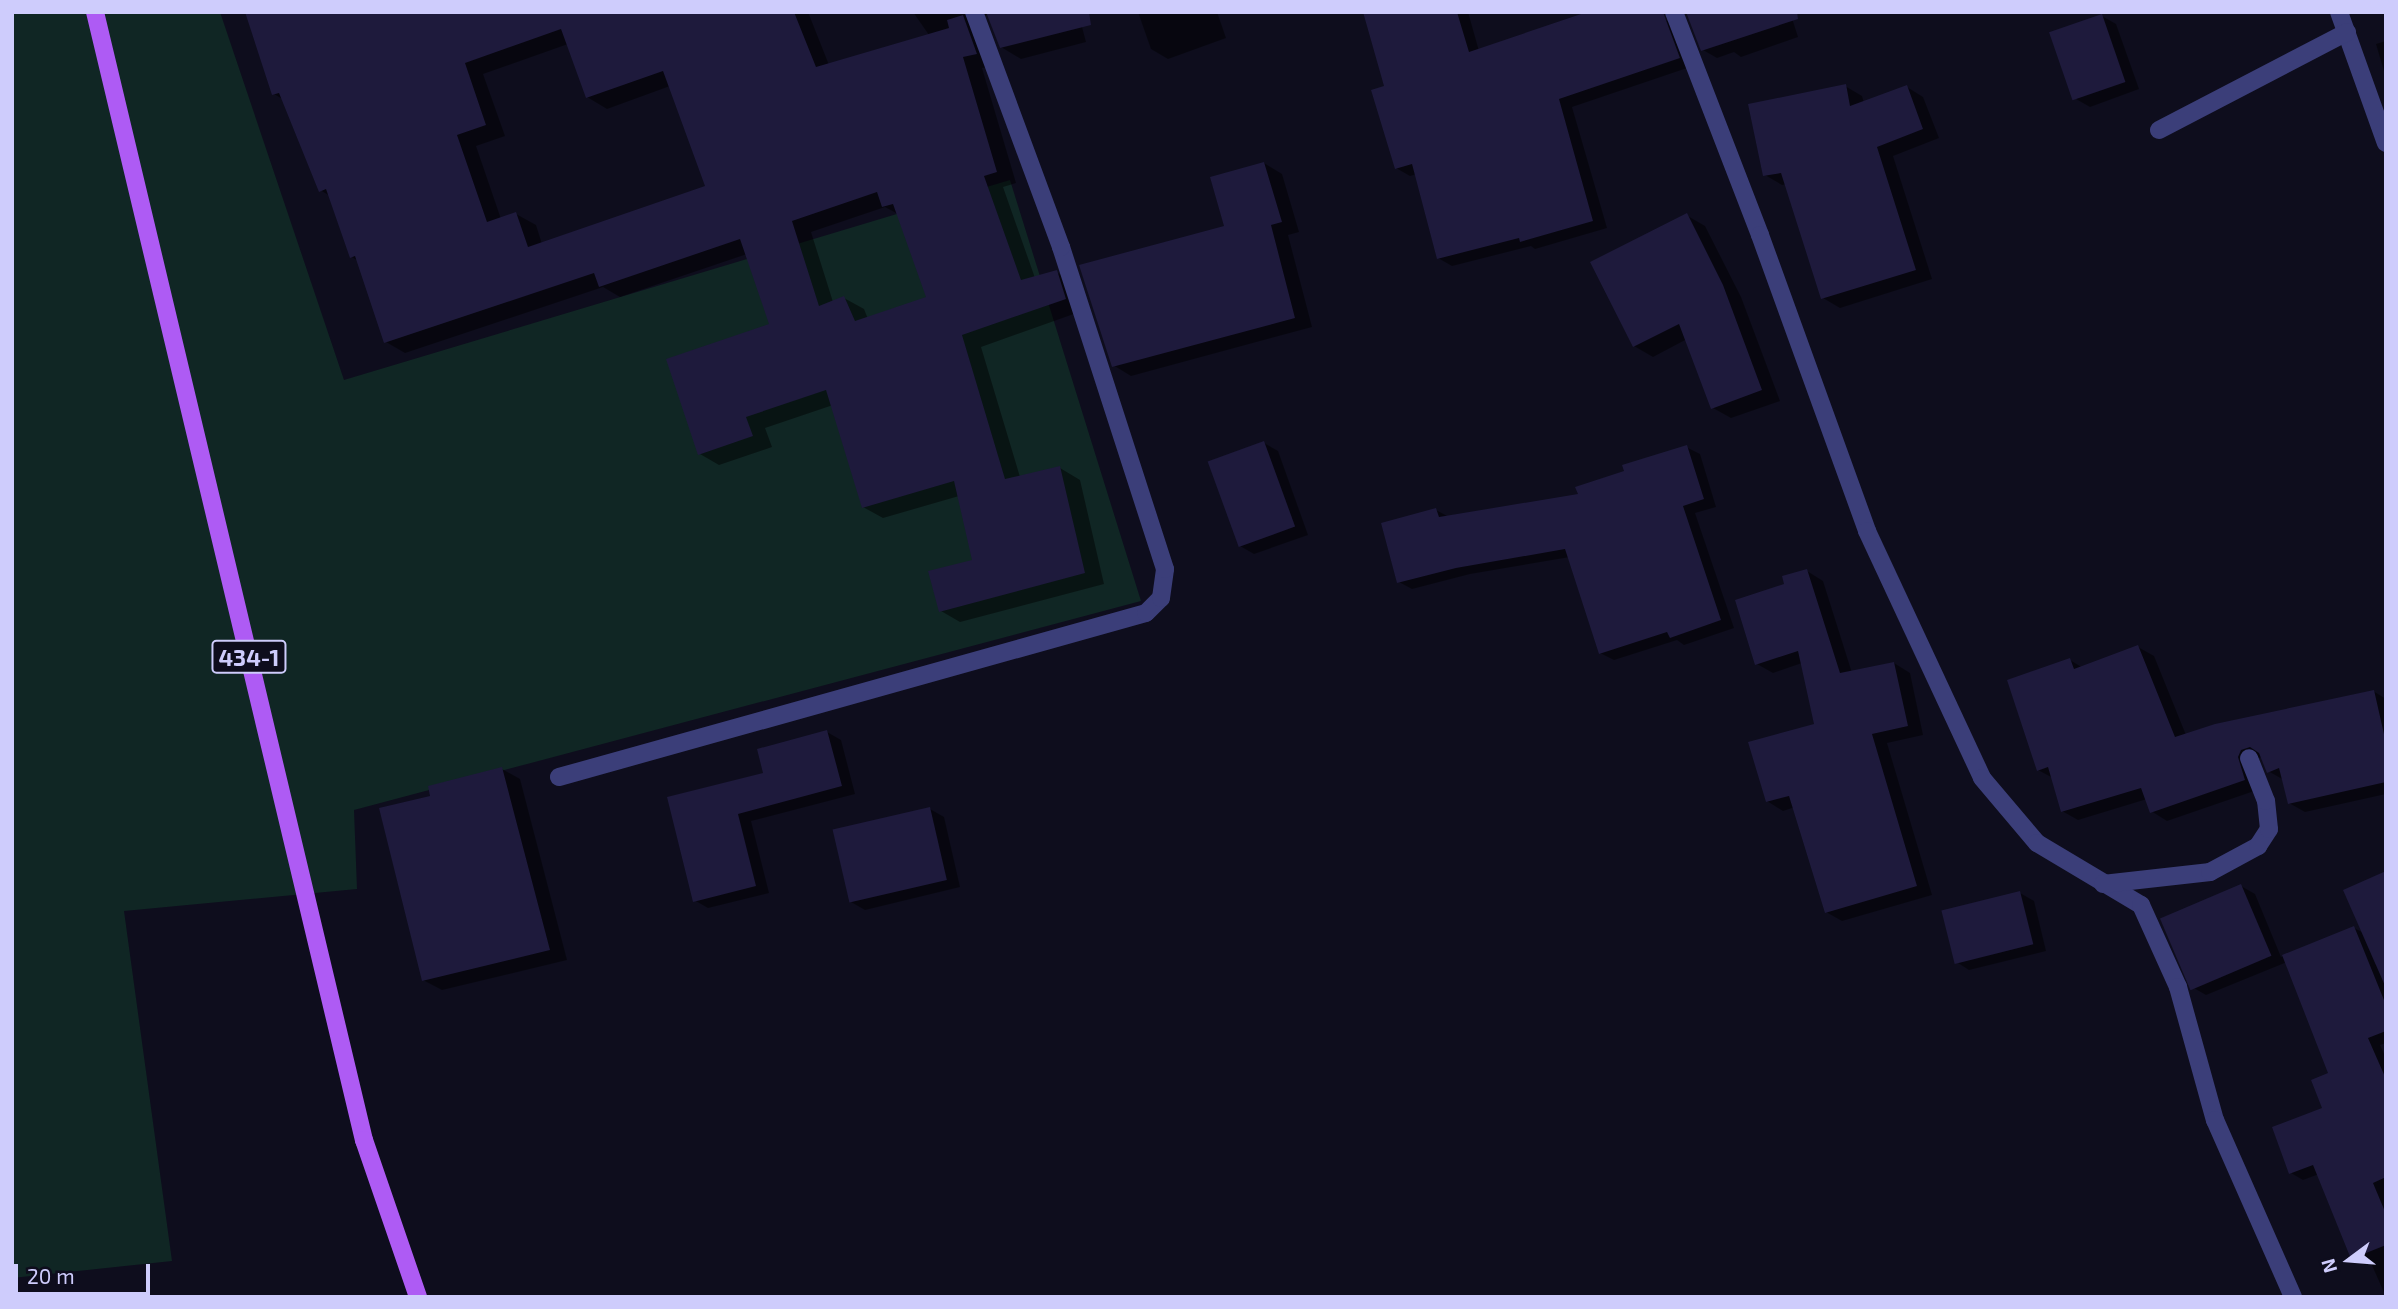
<!DOCTYPE html>
<style>
body{margin:0}
#map{position:relative;width:2398px;height:1309px;overflow:hidden;background:#0e0d1d;font-family:"Exo 2",sans-serif}
div>[style]{position:absolute}
[style*='--x']{left:calc(var(--x)*1px);top:calc(var(--y)*1px);width:calc(var(--w)*1px);rotate:calc(var(--a)*1deg)}
.green>*{inset:0;background:#102624}
.shadow>*{inset:0;background:#0007}
.building>*{inset:0;background:#1e1a3c;transform-origin:0 0}
.minor>*{height:18px;margin:-9px;padding:0 9px;transform-origin:9px;border-radius:9px;background:#3b3e79}
.major>*{height:18px;margin:-9px;padding:0 9px;transform-origin:9px;border-radius:9px;background:#ae5bf4}
span{translate:-50% -50%;white-space:nowrap;text-align:center;line-height:1.15;-webkit-text-stroke:6px #0e0d1d;paint-order:stroke}
.shield-label span{padding:2px 5px;background:#0e0d1d;border:2px solid;border-radius:5px;-webkit-text-stroke-width:0}
.shield-label{font-size:23px;color:#ceccfc;font-weight:700}
.frame{position:absolute;inset:0;border:14px solid #ceccfc;pointer-events:none}
.north{position:absolute;left:2314px;top:1225px;width:70px;height:70px;-webkit-text-stroke:5px #0e0d1d;paint-order:stroke;rotate:254deg;font-size:19px;font-weight:700;line-height:28px;text-align:center;color:#ceccfc}
.north::after{content:'';display:block;margin:auto;width:24px;height:32px;background:#ceccfc;clip-path:polygon(50% 0,100% 100%,50% 72%,0 100%)}
.scale{position:absolute;left:14px;top:1264px;width:136px;height:32px;box-sizing:border-box;border:4px solid #ceccfc;border-top:0;padding-left:9px;font-size:21px;line-height:24px;white-space:nowrap;color:#ceccfc;-webkit-text-stroke:5px #0e0d1d;paint-order:stroke}
</style>
<div id="map">
<div class="green">
<div style="clip-path:polygon(12px 12px,220px 12px,344px 380px,1010px 180px,1141px 601px,354px 810px,357px 889px,124px 911px,172px 1261px,12px 1278px)"></div>
</div>
<div class="shadow">
<div style="clip-path:polygon(evenodd,247px 12px,808px 12px,829px 65px,929px 35px,913px 12px,1078px 12px,1086px 42px,1021px 59px,1001px 47px,988px 14px,984px 16px,996px 65px,982px 68px,1016px 183px,1003px 187px,1035px 278px,1056px 272px,1076px 284px,1085px 310px,981px 347px,1020px 477px,1060px 468px,1080px 480px,1104px 584px,960px 622px,941px 611px,975px 561px,959px 496px,883px 518px,863px 507px,833px 405px,765px 428px,772px 447px,719px 465px,700px 454px,771px 325px,747px 254px,620px 297px,603px 287px,405px 353px,386px 342px,358px 261px,352px 257px,330px 196px,320px 190px,284px 100px,274px 94px,247px 12px,568px 44px,587px 97px,607px 109px,670px 86px,707px 187px,542px 244px,536px 225px,516px 214px,501px 219px,476px 146px,505px 136px,483px 74px,568px 44px,247px 12px,885px 207px,898px 214px,928px 298px,868px 319px,864px 309px,844px 298px,833px 302px,811px 232px,885px 207px)"></div>
<div style="clip-path:polygon(1138px 12px,1217px 12px,1226px 38px,1168px 59px,1151px 49px)"></div>
<div style="clip-path:polygon(1365px 12px,1468px 12px,1479px 51px,1664px 19px,1678px 27px,1693px 66px,1572px 107px,1607px 228px,1535px 249px,1531px 246px,1452px 266px,1438px 258px,1417px 174px,1410px 176px,1396px 168px,1386px 87px)"></div>
<div style="clip-path:polygon(1790px 12px,1798px 37px,1741px 57px,1734px 52px,1717px 58px,1703px 50px)"></div>
<div style="clip-path:polygon(2102px 16px,2116px 24px,2139px 89px,2090px 107px,2076px 99px)"></div>
<div style="clip-path:polygon(2386px 41px,2386px 78px,2376px 44px)"></div>
<div style="clip-path:polygon(1845px 86px,1862px 96px,1864px 103px,1907px 87px,1923px 97px,1939px 138px,1893px 156px,1932px 279px,1840px 308px,1823px 298px,1787px 184px,1782px 185px,1765px 175px)"></div>
<div style="clip-path:polygon(1264px 163px,1282px 174px,1299px 232px,1288px 235px,1312px 327px,1131px 376px,1113px 365px,1226px 227px)"></div>
<div style="clip-path:polygon(1686px 215px,1705px 226px,1741px 297px,1780px 401px,1731px 418px,1713px 408px,1687px 339px,1653px 357px,1634px 346px)"></div>
<div style="clip-path:polygon(1264px 443px,1278px 451px,1308px 535px,1254px 554px,1240px 546px)"></div>
<div style="clip-path:polygon(1686px 447px,1700px 454px,1716px 507px,1695px 513px,1734px 628px,1684px 645px,1677px 640px,1614px 660px,1600px 653px,1570px 557px,1470px 574px,1412px 589px,1399px 582px,1436px 510px,1449px 517px,1580px 495px)"></div>
<div style="clip-path:polygon(1807px 571px,1823px 581px,1852px 673px,1894px 663px,1910px 673px,1923px 735px,1887px 743px,1932px 895px,1842px 921px,1826px 912px,1795px 807px,1783px 811px,1767px 801px,1816px 725px,1802px 663px,1773px 673px,1757px 664px,1786px 585px)"></div>
<div style="clip-path:polygon(2138px 647px,2154px 656px,2186px 735px,2373px 691px,2386px 699px,2386px 794px,2305px 812px,2289px 803px,2284px 780px,2268px 771px,2262px 757px,2256px 759px,2260px 789px,2167px 821px,2151px 811px,2147px 799px,2078px 820px,2062px 811px,2053px 778px,2038px 770px,2070px 660px,2083px 668px)"></div>
<div style="clip-path:polygon(827px 732px,841px 740px,855px 794px,751px 821px,769px 893px,708px 908px,694px 900px,669px 798px,765px 774px)"></div>
<div style="clip-path:polygon(502px 769px,520px 779px,567px 960px,442px 990px,423px 980px,432px 797px)"></div>
<div style="clip-path:polygon(930px 809px,944px 817px,960px 887px,865px 910px,851px 902px)"></div>
<div style="clip-path:polygon(2241px 886px,2255px 894px,2281px 957px,2354px 928px,2364px 933px,2386px 983px,2386px 1043px,2380px 1045px,2386px 1058px,2386px 1297px,2371px 1263px,2365px 1265px,2353px 1258px,2319px 1174px,2303px 1180px,2291px 1173px,2325px 1109px,2331px 1074px,2287px 962px,2206px 995px,2192px 987px)"></div>
<div style="clip-path:polygon(2020px 893px,2034px 901px,2046px 951px,1969px 970px,1955px 961px)"></div>
</div>
<div class="building">
<div style="clip-path:polygon(evenodd,245px 12px,794px 12px,816px 67px,949px 28px,947px 20px,963px 15px,977px 54px,963px 57px,997px 172px,984px 176px,1021px 280px,1057px 270px,1066px 299px,962px 335px,1005px 479px,1060px 466px,1085px 573px,939px 612px,928px 571px,972px 560px,954px 481px,862px 508px,826px 390px,746px 417px,753px 436px,698px 455px,666px 359px,769px 324px,740px 239px,599px 287px,594px 273px,384px 343px,355px 256px,350px 258px,326px 189px,319px 192px,279px 93px,272px 95px,245px 12px,561px 29px,586px 98px,663px 71px,705px 186px,528px 247px,516px 212px,487px 222px,457px 135px,486px 125px,465px 63px,561px 29px,245px 12px,877px 192px,882px 207px,893px 204px,926px 297px,855px 321px,844px 296px,819px 306px,792px 221px,877px 192px)"></div>
<div style="clip-path:polygon(986px 12px,1089px 12px,1091px 25px,1000px 48px)"></div>
<div style="clip-path:polygon(1363px 12px,1457px 12px,1469px 52px,1587px 12px,1663px 12px,1680px 58px,1559px 99px,1593px 221px,1520px 242px,1519px 238px,1437px 259px,1412px 164px,1395px 169px,1371px 90px,1384px 86px)"></div>
<div style="clip-path:polygon(1686px 12px,1797px 12px,1798px 19px,1701px 51px)"></div>
<div style="left:2102px;top:14px;width:72px;height:56px;rotate:71deg"></div>
<div style="clip-path:polygon(1846px 84px,1850px 106px,1907px 85px,1923px 129px,1877px 147px,1916px 270px,1821px 299px,1781px 173px,1763px 176px,1748px 104px)"></div>
<div style="clip-path:polygon(1264px 162px,1282px 222px,1271px 225px,1295px 318px,1112px 367px,1079px 265px,1224px 226px,1210px 177px)"></div>
<div style="clip-path:polygon(1687px 213px,1723px 285px,1762px 390px,1711px 409px,1679px 324px,1633px 347px,1590px 262px)"></div>
<div style="left:1264px;top:441px;width:91px;height:60px;rotate:70deg"></div>
<div style="clip-path:polygon(1687px 445px,1704px 499px,1683px 506px,1721px 620px,1670px 638px,1667px 632px,1599px 654px,1565px 549px,1456px 568px,1397px 583px,1381px 523px,1436px 508px,1439px 517px,1578px 494px,1575px 487px,1624px 471px,1622px 465px)"></div>
<div style="clip-path:polygon(1807px 569px,1840px 673px,1894px 662px,1908px 726px,1872px 734px,1917px 886px,1825px 913px,1789px 796px,1766px 802px,1748px 742px,1814px 724px,1798px 651px,1755px 665px,1735px 600px,1784px 584px,1782px 576px)"></div>
<div style="clip-path:polygon(2138px 645px,2175px 737px,2215px 724px,2374px 690px,2386px 743px,2386px 782px,2288px 804px,2279px 768px,2267px 773px,2259px 753px,2250px 747px,2241px 750px,2238px 757px,2245px 780px,2150px 813px,2141px 788px,2061px 812px,2048px 767px,2037px 771px,2007px 680px,2070px 658px,2074px 669px)"></div>
<div style="clip-path:polygon(827px 730px,842px 786px,738px 814px,756px 886px,693px 902px,667px 797px,763px 773px,757px 749px)"></div>
<div style="clip-path:polygon(502px 767px,550px 950px,422px 981px,379px 808px,430px 796px,428px 786px)"></div>
<div style="left:930px;top:807px;width:75px;height:100px;rotate:77deg"></div>
<div style="clip-path:polygon(2386px 871px,2386px 988px,2343px 890px)"></div>
<div style="left:2241px;top:884px;width:78px;height:88px;rotate:67deg"></div>
<div style="left:2020px;top:891px;width:55px;height:81px;rotate:76deg"></div>
<div style="clip-path:polygon(2354px 926px,2386px 1005px,2386px 1031px,2368px 1038px,2386px 1079px,2386px 1177px,2373px 1183px,2386px 1214px,2386px 1245px,2351px 1259px,2313px 1165px,2289px 1174px,2272px 1127px,2322px 1108px,2311px 1080px,2328px 1073px,2282px 955px)"></div>
</div>
<div class="minor">
<div style="--x:1674;--y:12;--w:239;--a:68.9"></div>
<div style="--x:1760;--y:235;--w:315;--a:70.1"></div>
<div style="--x:1867;--y:531;--w:272;--a:65"></div>
<div style="--x:1982;--y:778;--w:85;--a:49.8"></div>
<div style="--x:2037;--y:843;--w:121;--a:30.8"></div>
<div style="--x:2141;--y:905;--w:90;--a:65.7"></div>
<div style="--x:2178;--y:987;--w:138;--a:74.5"></div>
<div style="--x:2215;--y:1120;--w:193;--a:66.2"></div>
<div style="--x:2339;--y:12;--w:139;--a:70.3"></div>
<div style="--x:2159;--y:130;--w:212;--a:-27.5"></div>
<div style="--x:559;--y:777;--w:609;--a:-15.61"></div>
<div style="--x:1146;--y:613;--w:21;--a:-45"></div>
<div style="--x:1161;--y:598;--w:29;--a:-82"></div>
<div style="--x:1165;--y:569;--w:338;--a:-107.9"></div>
<div style="--x:1061;--y:247;--w:251;--a:-110.3"></div>
<div style="--x:2103;--y:884;--w:108;--a:-6.4"></div>
<div style="--x:2210;--y:872;--w:55;--a:-28.4"></div>
<div style="--x:2258;--y:846;--w:20;--a:-57"></div>
<div style="--x:2269;--y:829;--w:28;--a:-96"></div>
<div style="--x:2266;--y:801;--w:46;--a:-111.6"></div>
</div>
<div class="major">
<div style="--x:95;--y:12;--w:1160;--a:76.59"></div>
<div style="--x:364;--y:1140;--w:166;--a:71"></div>
</div>
<div class="shield-label">
<span style="left:249px;top:657px">434-1</span>
</div>
<div class="frame"></div>
<div class="north">N</div>
<div class="scale">20 m</div>
</div>
